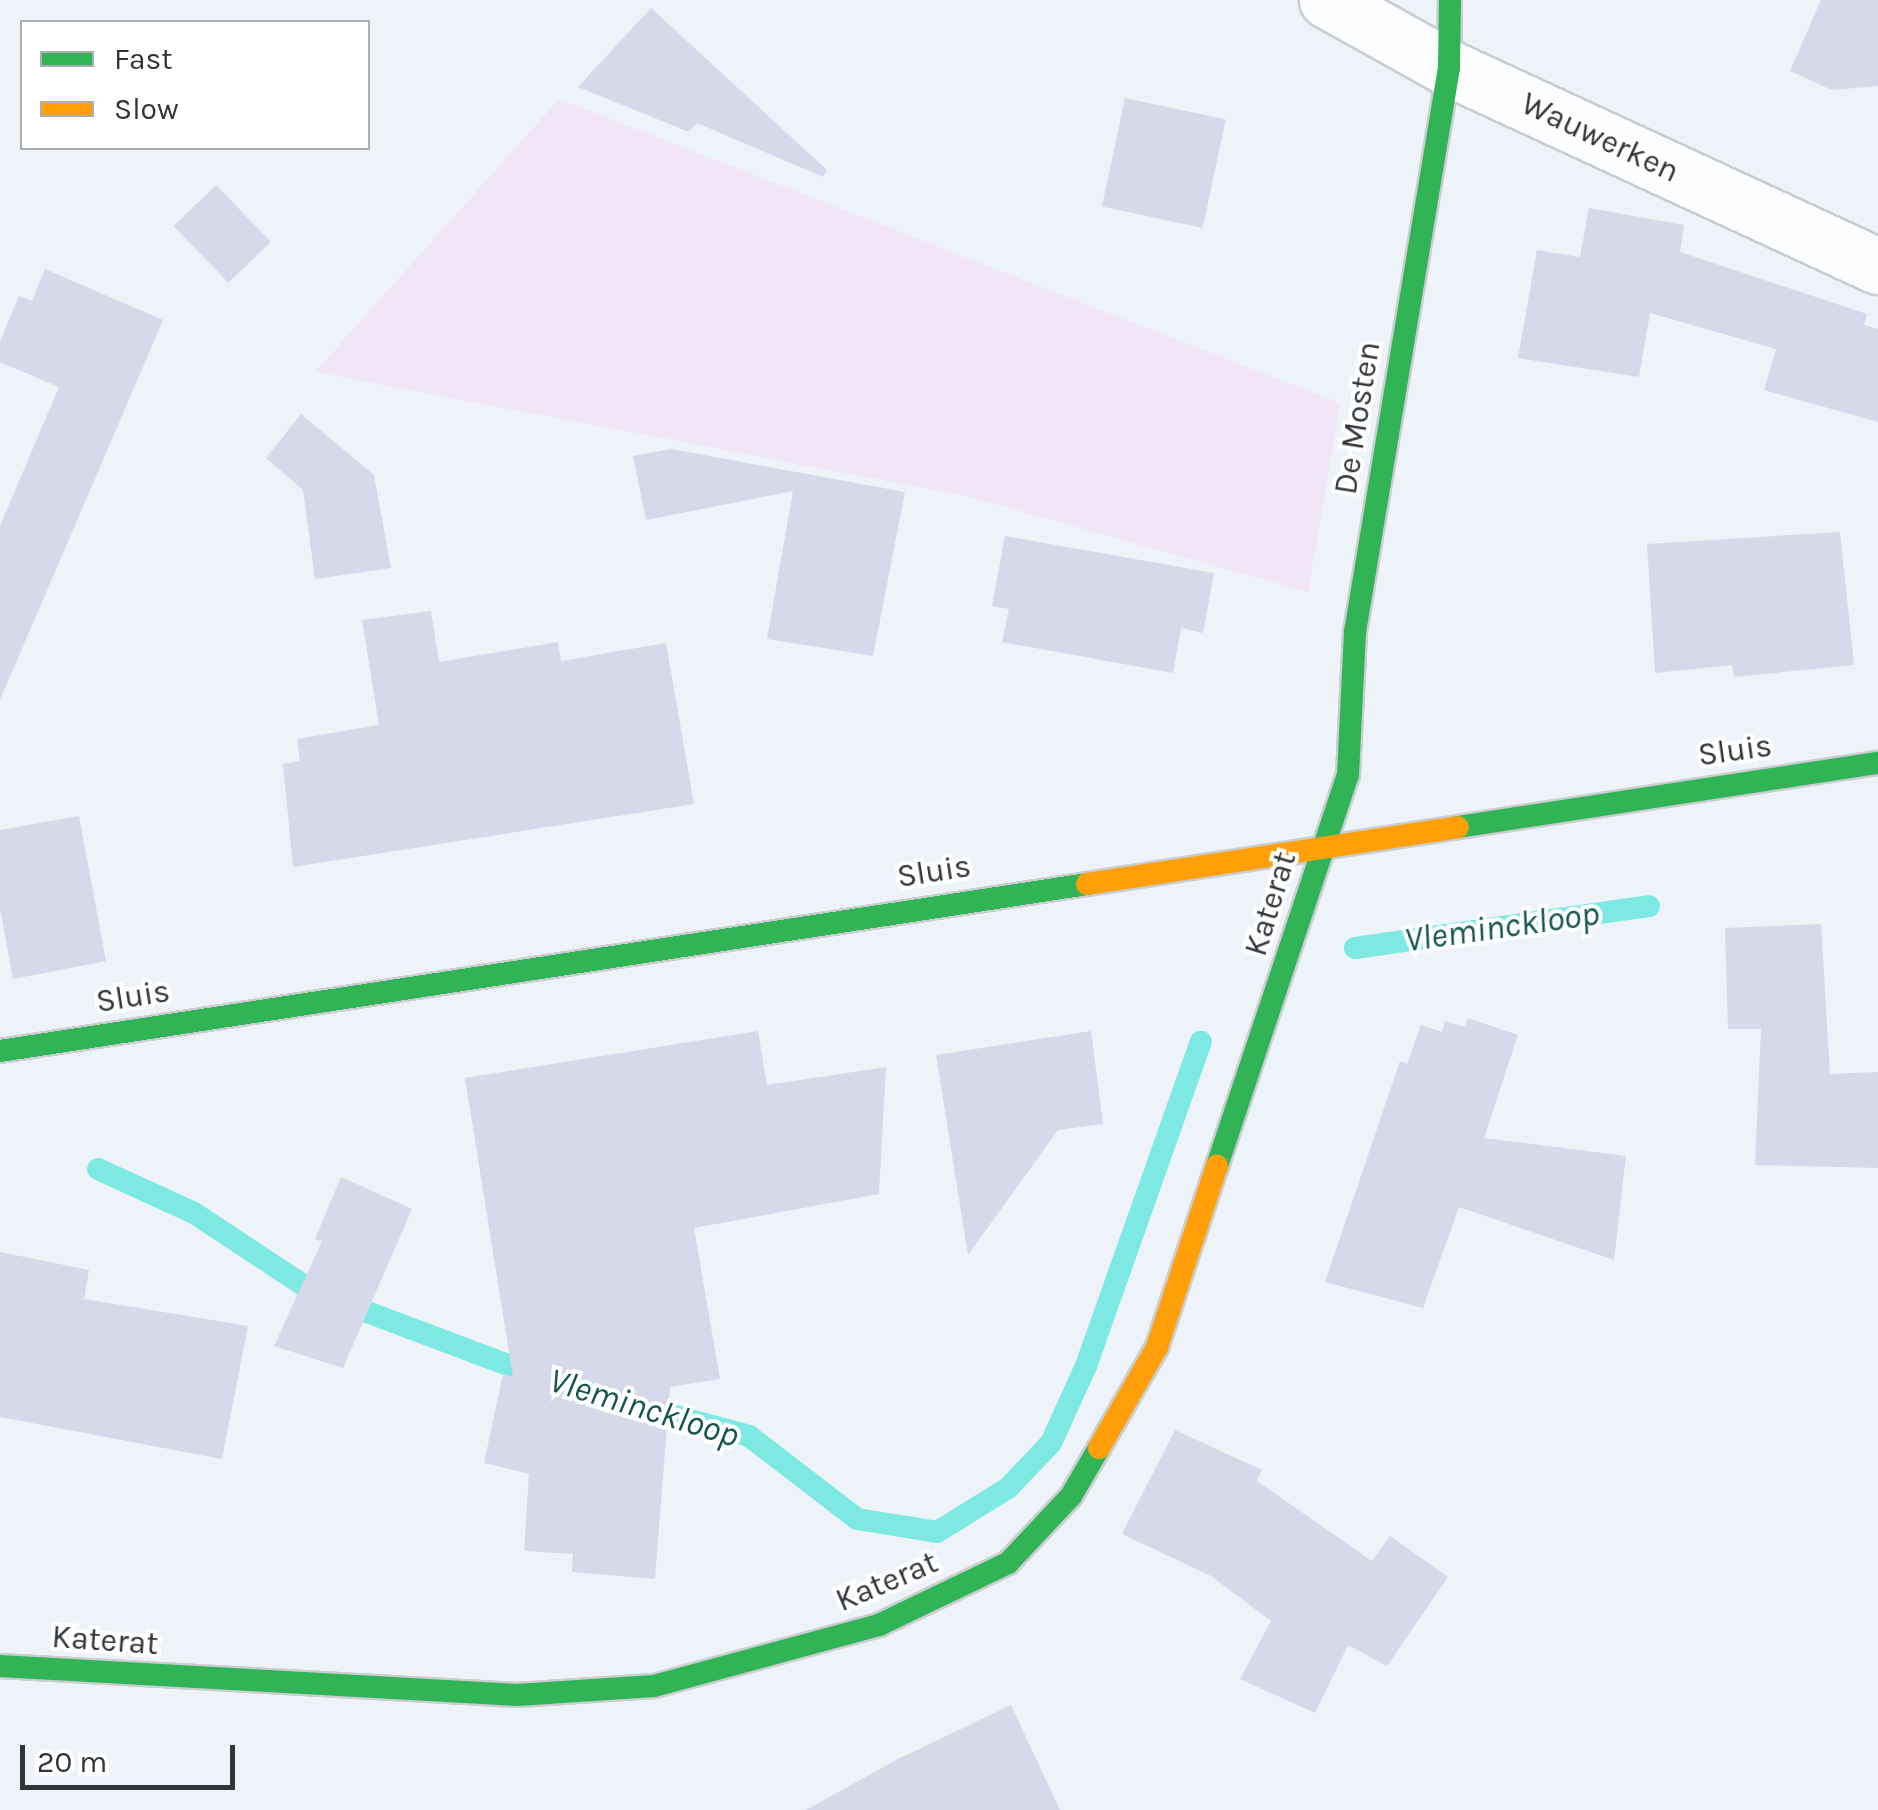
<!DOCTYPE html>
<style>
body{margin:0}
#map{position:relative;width:1878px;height:1810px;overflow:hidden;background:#eef3f9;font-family:Karla,sans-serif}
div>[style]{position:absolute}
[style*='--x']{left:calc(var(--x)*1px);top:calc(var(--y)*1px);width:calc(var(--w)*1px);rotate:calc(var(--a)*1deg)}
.green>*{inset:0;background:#f1e6f8}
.stream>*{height:22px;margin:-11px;padding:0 11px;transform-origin:11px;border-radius:11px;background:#7de9e2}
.building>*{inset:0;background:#d7d8e9;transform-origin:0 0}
.roads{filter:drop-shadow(2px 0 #cacdd1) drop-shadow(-2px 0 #cacdd1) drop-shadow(0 2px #cacdd1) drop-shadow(0 -2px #cacdd1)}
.street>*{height:55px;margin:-27.5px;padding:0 27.5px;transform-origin:27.5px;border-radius:27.5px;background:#fcfdfe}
.fast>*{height:22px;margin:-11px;padding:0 11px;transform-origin:11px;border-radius:11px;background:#30b455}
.slow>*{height:22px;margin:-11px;padding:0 11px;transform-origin:11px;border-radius:11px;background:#ff9f0a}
span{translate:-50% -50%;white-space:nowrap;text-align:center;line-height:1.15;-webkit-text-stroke:8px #fff;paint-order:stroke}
.street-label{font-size:32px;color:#313438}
.water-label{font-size:35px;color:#15554f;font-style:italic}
.legend{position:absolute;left:20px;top:20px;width:350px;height:130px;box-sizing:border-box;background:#fff;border:2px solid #adaeaf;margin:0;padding:12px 18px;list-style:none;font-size:30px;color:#313438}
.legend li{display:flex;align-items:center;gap:20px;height:50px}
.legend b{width:50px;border:2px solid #adaeaf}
.scale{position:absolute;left:20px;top:1745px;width:215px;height:45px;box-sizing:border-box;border:5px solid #313438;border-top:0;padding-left:12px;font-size:30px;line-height:35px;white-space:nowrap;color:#313438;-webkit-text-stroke:8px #fff;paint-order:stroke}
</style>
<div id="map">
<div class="green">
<div style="clip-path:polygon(559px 99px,1340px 403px,1308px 592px,966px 496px,315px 372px)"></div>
</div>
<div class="stream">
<div style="--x:1355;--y:948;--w:297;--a:-8.1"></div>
<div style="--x:98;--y:1169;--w:106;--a:24.6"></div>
<div style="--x:194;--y:1213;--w:144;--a:33.4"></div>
<div style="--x:314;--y:1292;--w:241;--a:20.6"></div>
<div style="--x:638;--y:1406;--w:115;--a:15.1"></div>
<div style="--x:749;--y:1436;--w:136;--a:37.5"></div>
<div style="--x:857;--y:1519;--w:81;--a:9.2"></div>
<div style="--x:937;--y:1532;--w:84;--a:-31.8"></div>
<div style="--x:1008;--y:1488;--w:62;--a:-46.3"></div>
<div style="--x:1051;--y:1443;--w:85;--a:-65.6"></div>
<div style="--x:1086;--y:1366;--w:344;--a:-70.5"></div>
</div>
<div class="building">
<div style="clip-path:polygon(1821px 0,1878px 0,1878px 86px,1832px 90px,1790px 71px)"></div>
<div style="clip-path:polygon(651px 8px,827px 170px,823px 177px,697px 123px,689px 132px,578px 87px)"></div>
<div style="left:1125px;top:98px;width:103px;height:111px;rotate:12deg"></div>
<div style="left:216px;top:185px;width:79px;height:59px;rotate:46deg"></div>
<div style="clip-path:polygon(1589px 208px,1684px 225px,1680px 252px,1867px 314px,1864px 325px,1878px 329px,1878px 422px,1764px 390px,1776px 349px,1650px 313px,1639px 377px,1518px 358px,1537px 250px,1580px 257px)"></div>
<div style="clip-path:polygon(45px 269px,163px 320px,0 700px,0 526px,59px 387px,0 362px,0 341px,19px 296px,32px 301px)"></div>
<div style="clip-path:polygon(301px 414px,374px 475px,391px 568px,315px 579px,303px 490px,266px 458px)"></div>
<div style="clip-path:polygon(671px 449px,905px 492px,873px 656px,767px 639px,793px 491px,646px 520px,633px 456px)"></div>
<div style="clip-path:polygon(1840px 532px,1854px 665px,1734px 677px,1732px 665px,1655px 673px,1647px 544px)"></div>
<div style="clip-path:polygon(1005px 536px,1214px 573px,1203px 633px,1181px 628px,1173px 673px,1002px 642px,1009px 609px,992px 606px)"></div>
<div style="clip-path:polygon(431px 611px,439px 662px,558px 642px,561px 661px,666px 643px,694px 804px,293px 867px,283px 764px,300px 761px,297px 739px,379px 725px,362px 620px)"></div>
<div style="clip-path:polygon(79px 816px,106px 961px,13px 979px,0 908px,0 830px)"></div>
<div style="clip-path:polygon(1821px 924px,1830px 1074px,1878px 1072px,1878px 1168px,1755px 1165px,1761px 1029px,1728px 1029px,1725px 928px)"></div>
<div style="clip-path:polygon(1468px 1018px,1518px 1035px,1484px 1138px,1626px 1156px,1614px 1260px,1459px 1207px,1423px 1308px,1325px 1282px,1400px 1061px,1407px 1064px,1421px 1025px,1442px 1032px,1445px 1021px,1465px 1027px)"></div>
<div style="clip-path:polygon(758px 1031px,767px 1085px,886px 1067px,879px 1194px,694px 1228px,720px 1379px,670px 1387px,655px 1579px,572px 1572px,573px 1554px,524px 1551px,529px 1474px,484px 1463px,503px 1374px,513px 1377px,465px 1078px)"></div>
<div style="clip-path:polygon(1091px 1031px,1103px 1124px,1058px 1130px,968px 1255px,936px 1055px)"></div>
<div style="clip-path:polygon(341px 1177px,412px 1209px,343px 1368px,274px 1346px,322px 1241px,315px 1239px)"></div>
<div style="clip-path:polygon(0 1252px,89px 1270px,84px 1299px,248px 1326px,222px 1459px,0 1417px)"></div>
<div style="clip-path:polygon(1175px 1430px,1262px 1470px,1257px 1481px,1372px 1561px,1390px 1536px,1448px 1577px,1387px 1666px,1348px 1645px,1315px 1713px,1240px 1679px,1271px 1621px,1211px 1576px,1122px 1534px)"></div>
<div style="clip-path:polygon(1011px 1705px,1060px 1810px,806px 1810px,898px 1759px)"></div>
</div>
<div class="roads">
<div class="street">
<div style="--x:1327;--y:0;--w:140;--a:29.1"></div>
<div style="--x:1449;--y:68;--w:472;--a:24.8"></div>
</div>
<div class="fast">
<div style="--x:1458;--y:827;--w:425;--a:-8.7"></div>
<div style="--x:0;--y:1051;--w:1100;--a:-8.73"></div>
<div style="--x:1217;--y:1166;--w:412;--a:-71.5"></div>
<div style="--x:1348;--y:775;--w:143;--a:-87.2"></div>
<div style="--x:1355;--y:632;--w:572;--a:-80.54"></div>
<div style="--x:1449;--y:68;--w:68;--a:-89.2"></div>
<div style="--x:0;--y:1666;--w:518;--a:3.21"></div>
<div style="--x:517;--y:1695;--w:137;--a:-3.8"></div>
<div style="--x:654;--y:1686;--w:233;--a:-15.2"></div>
<div style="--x:879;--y:1625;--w:143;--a:-25.7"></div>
<div style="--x:1008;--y:1563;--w:92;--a:-46.8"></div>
<div style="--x:1071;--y:1496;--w:56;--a:-59.7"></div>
</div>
<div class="slow">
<div style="--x:1087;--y:884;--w:375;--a:-8.7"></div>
<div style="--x:1099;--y:1448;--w:116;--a:-60.1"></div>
<div style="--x:1157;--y:1347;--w:191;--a:-71.7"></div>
</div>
</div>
<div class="street-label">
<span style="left:1600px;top:138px;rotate:25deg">Wauwerken</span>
<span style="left:1358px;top:418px;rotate:-81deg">De Mosten</span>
<span style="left:1735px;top:751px;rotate:-8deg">Sluis</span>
<span style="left:934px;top:872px;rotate:-9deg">Sluis</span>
<span style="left:1271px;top:904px;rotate:-73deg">Katerat</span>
<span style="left:133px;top:997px;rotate:-9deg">Sluis</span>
<span style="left:887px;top:1582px;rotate:-23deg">Katerat</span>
<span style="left:105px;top:1641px;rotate:4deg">Katerat</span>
</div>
<div class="water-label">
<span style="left:1502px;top:927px;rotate:-8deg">Vleminckloop</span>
<span style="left:644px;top:1408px;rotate:17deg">Vleminckloop</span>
</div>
<ul class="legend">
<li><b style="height:12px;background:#30b455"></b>Fast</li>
<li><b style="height:12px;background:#ff9f0a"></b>Slow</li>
</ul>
<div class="scale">20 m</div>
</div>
